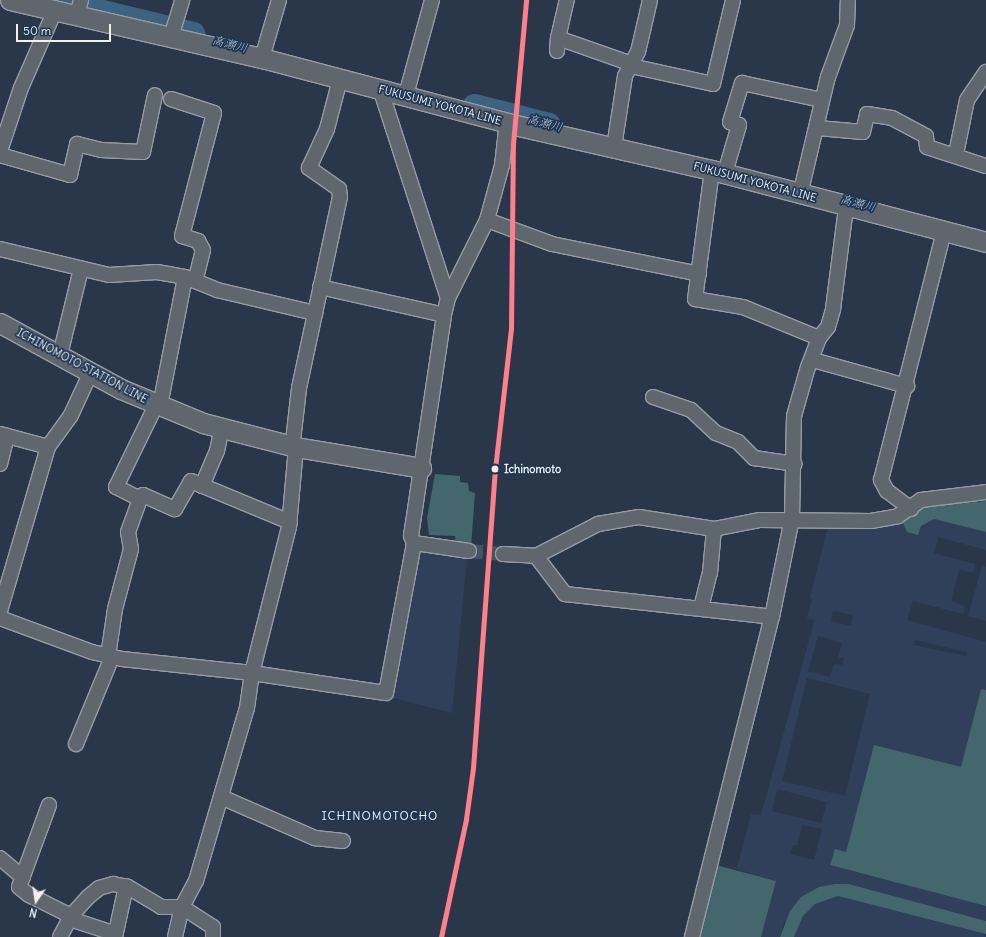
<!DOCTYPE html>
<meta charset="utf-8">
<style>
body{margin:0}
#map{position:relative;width:986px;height:937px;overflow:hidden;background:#2a374a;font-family:Delius,"Klee One",sans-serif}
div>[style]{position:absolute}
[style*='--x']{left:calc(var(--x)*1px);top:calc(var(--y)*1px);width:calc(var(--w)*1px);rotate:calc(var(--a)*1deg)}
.built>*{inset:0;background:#30405b}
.green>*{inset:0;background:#43676d}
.river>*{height:23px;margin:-11.5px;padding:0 11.5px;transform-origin:11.5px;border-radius:11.5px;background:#3c6381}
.minor-tunnel>*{height:14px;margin-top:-7px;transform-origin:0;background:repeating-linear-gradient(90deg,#485362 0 14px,transparent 0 21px)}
.roads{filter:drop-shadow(1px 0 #979ca3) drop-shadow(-1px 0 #979ca3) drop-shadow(0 1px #979ca3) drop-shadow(0 -1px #979ca3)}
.minor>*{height:14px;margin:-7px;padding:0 7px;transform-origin:7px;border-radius:7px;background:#60666e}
.secondary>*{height:19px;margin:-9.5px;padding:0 9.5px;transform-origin:9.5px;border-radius:9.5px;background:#60666e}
.rail-1>*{height:5px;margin:-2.5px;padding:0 2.5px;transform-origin:2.5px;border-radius:2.5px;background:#ff808b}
.dots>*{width:11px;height:11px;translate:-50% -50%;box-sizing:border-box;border:2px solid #1d3557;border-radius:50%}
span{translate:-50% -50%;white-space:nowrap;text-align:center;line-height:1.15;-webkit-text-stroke:3.5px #1d3557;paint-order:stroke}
.street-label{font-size:11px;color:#f4f1e8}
.stop-label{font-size:11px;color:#f4f1e8;font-weight:700}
.left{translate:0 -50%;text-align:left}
.water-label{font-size:12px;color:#b4c1c6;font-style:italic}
.neighbourhood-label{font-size:12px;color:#f4f1e8;letter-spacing:1px}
.north{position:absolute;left:16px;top:881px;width:40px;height:40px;-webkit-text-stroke:3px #1d3557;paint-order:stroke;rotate:193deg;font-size:11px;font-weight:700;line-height:16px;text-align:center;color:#f4f1e8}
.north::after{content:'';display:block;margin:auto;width:14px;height:18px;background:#f4f1e8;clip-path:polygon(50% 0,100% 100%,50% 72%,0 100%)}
.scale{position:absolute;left:16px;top:24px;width:95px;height:18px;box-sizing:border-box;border:2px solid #f4f1e8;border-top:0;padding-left:5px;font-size:12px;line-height:14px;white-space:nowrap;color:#f4f1e8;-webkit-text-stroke:3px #1d3557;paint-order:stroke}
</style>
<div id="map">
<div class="built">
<div style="clip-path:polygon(evenodd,986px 499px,923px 506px,918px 535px,921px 526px,934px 519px,986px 532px,986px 550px,938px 537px,934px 553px,975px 564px,973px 573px,959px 569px,951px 601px,965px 606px,963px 614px,913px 601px,907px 620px,986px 642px,986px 690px,981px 689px,961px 768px,874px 745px,846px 853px,830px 865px,986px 906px,986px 921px,849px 884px,835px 884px,784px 922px,780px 937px,761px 937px,776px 881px,714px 862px,737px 868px,751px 814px,761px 815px,813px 626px,814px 620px,807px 619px,812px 599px,810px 597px,828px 527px,922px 504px,986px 499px,833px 611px,853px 615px,851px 626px,831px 621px,833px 611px,986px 499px,818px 636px,842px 643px,838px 657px,844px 658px,842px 665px,834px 664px,830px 677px,808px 671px,818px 636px,986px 499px,915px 640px,967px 652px,966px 656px,914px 645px,915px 640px,986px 499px,807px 678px,870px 694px,845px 796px,782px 781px,807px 678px,986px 499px,777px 789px,827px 802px,821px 823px,772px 811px,777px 789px,986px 499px,802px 825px,822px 829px,814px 860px,790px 854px,793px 845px,797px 845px,802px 825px)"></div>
<div style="clip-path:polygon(419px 551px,467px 558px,452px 713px,390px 697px)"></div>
<div style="clip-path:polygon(982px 566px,986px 567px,986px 621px,968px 616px)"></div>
<div style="clip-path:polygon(838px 896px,982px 933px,986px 937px,794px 937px,803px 916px,815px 904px)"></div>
</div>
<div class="green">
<div style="clip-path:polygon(435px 474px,460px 476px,460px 482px,468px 483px,469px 491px,475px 493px,471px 547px,456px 544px,455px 536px,429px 535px,427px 518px)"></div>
<div style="clip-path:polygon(986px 501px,986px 532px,934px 519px,921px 526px,918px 535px,907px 532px,902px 521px,923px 506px)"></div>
<div style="clip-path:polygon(981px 689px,986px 690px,986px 906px,830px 865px,835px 849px,846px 852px,874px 745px,961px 767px)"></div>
<div style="clip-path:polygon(716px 865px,776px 881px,761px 937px,697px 937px)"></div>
<div style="clip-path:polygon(835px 884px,849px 884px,986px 921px,986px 934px,838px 896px,815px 904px,803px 916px,794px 937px,780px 937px,790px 911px,801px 897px,819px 887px)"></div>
</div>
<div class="river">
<div style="--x:57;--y:0;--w:140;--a:13.6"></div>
<div style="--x:474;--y:105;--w:77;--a:14.2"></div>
</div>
<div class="minor-tunnel">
<div style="--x:469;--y:551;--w:34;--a:5"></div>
</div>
<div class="roads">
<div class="minor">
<div style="--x:77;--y:15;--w:16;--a:-75"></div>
<div style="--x:171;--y:37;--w:39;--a:-73"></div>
<div style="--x:558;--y:38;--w:39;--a:-77"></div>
<div style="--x:557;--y:51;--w:13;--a:-86"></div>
<div style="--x:558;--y:38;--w:78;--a:19.4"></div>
<div style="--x:262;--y:58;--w:60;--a:-73.7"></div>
<div style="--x:631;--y:66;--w:84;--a:12.4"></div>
<div style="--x:713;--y:84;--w:86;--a:-76.6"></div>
<div style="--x:380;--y:88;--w:221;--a:72.1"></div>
<div style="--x:406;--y:95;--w:98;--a:-74.7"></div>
<div style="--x:171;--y:99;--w:45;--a:18"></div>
<div style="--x:214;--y:113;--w:127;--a:104.6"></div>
<div style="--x:182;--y:236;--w:17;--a:17"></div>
<div style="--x:198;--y:241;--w:10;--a:61"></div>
<div style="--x:203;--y:250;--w:32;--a:104"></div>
<div style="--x:818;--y:128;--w:45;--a:5.1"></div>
<div style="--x:863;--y:132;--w:18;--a:-77"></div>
<div style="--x:867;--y:114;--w:25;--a:9"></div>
<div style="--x:892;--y:118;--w:38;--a:28"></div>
<div style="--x:926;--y:136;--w:11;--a:85"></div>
<div style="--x:927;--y:147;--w:62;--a:17.9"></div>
<div style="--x:614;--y:147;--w:72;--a:-81.2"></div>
<div style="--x:625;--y:76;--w:27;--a:-62"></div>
<div style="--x:638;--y:52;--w:53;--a:-77"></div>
<div style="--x:0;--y:151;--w:66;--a:-71.6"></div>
<div style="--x:21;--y:88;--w:85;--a:-66.4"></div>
<div style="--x:956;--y:154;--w:55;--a:-78.5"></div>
<div style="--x:967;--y:100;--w:34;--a:-56"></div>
<div style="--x:0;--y:155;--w:73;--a:15.9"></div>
<div style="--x:70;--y:175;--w:32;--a:-77"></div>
<div style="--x:77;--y:144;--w:25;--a:14"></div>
<div style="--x:101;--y:150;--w:42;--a:2.7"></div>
<div style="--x:143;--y:152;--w:58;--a:-78.1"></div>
<div style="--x:712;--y:170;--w:130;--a:97.5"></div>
<div style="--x:695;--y:299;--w:49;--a:9.5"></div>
<div style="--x:743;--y:307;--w:82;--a:22.2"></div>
<div style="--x:725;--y:173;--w:50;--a:-73.7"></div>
<div style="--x:739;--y:125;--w:9;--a:-162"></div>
<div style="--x:730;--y:122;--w:41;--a:-72.9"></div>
<div style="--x:742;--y:83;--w:82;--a:12"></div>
<div style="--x:800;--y:195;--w:121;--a:-76.7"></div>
<div style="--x:828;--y:77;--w:55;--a:-69.9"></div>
<div style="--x:847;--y:25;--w:25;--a:-88"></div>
<div style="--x:487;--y:220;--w:69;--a:20.3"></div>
<div style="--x:552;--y:244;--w:150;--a:11.5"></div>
<div style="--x:0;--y:249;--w:112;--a:13.4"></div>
<div style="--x:109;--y:275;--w:48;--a:-3.6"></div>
<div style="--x:157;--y:272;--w:28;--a:10"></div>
<div style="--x:185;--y:277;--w:35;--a:22"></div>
<div style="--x:217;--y:290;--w:101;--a:13.2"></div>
<div style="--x:320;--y:287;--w:127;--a:12.7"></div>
<div style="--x:60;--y:355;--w:89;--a:-76.3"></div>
<div style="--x:813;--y:360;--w:98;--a:15.5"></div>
<div style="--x:653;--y:397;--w:40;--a:18.9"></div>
<div style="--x:691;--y:410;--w:34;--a:43"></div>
<div style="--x:716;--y:433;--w:24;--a:22"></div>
<div style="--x:738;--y:442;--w:23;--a:45"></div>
<div style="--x:754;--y:458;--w:41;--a:8.3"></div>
<div style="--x:160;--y:406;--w:131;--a:-79"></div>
<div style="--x:0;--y:434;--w:50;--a:15.2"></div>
<div style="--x:0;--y:464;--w:29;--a:-76"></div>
<div style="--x:202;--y:486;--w:38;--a:-67"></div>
<div style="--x:217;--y:451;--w:24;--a:-78"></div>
<div style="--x:140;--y:499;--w:5;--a:-53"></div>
<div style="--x:143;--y:495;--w:35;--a:24"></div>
<div style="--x:175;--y:509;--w:32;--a:-60"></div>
<div style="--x:191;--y:481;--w:107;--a:22.5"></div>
<div style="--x:911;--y:509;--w:30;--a:-143"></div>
<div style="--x:887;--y:491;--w:13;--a:-119"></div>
<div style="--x:881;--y:480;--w:257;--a:-75.8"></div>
<div style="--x:469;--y:551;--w:56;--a:-171.7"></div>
<div style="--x:414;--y:543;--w:8;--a:-113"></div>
<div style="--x:411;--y:536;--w:223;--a:-81.5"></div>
<div style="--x:444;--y:315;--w:17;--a:-77"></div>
<div style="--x:448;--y:298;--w:87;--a:-63.4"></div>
<div style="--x:487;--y:220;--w:57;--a:-74.7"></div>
<div style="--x:502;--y:165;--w:43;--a:-83.4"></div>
<div style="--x:503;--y:554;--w:33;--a:3"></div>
<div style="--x:536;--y:556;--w:70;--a:-27.3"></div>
<div style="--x:598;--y:524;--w:42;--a:-9.7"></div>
<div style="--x:639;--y:517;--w:76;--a:9.1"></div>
<div style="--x:714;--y:529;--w:47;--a:-11.1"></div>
<div style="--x:760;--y:520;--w:111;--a:0.5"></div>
<div style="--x:871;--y:521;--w:27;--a:-10"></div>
<div style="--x:898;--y:516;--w:28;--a:-35"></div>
<div style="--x:921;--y:500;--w:65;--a:-7"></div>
<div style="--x:536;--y:556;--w:48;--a:52.7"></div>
<div style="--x:565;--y:594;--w:208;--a:6.3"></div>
<div style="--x:701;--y:608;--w:36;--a:-76"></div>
<div style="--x:710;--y:573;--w:44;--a:-84.8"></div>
<div style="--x:0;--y:611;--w:171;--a:-73.7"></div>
<div style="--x:48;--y:447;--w:39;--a:-54"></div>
<div style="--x:71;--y:415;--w:47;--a:-65.1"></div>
<div style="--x:0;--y:618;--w:98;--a:20.3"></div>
<div style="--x:92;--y:652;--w:31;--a:13"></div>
<div style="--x:122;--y:659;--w:131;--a:6.1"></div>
<div style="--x:252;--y:673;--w:135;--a:8.5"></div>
<div style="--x:386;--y:693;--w:153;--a:-79.4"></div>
<div style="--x:108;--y:656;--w:48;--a:-81.5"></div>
<div style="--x:115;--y:609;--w:62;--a:-75.1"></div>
<div style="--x:131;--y:549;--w:17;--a:-100"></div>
<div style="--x:128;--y:532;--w:35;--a:-70"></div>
<div style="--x:140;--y:499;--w:27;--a:-153"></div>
<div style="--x:116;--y:487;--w:91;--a:-64"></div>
<div style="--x:76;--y:744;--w:94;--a:-67.5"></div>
<div style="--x:221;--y:797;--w:103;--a:23.6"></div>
<div style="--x:315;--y:838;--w:28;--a:6"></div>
<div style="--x:49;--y:805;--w:87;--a:110.1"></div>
<div style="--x:19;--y:887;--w:13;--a:39"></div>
<div style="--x:29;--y:895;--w:47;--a:26.6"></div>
<div style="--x:0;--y:858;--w:30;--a:40"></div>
<div style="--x:70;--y:919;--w:48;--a:18.1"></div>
<div style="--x:60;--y:937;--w:24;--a:-62"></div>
<div style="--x:71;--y:916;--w:25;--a:-48"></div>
<div style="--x:88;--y:897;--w:14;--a:-39"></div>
<div style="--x:99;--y:888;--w:15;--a:-16"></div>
<div style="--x:113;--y:884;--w:15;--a:11"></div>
<div style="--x:128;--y:887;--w:39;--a:31"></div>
<div style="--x:161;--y:907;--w:21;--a:0"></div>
<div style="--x:182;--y:907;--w:37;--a:33"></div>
<div style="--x:213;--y:927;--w:10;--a:90"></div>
<div style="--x:115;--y:937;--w:52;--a:-77.8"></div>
<div style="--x:175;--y:937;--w:31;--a:-77"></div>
<div style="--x:182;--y:907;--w:30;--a:-62"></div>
<div style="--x:196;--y:881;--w:180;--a:-73.6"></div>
<div style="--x:247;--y:708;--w:35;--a:-82"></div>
<div style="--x:252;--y:673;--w:151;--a:-75.8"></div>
<div style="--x:289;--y:527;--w:80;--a:-85"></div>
<div style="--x:296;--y:447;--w:7;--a:-117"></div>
<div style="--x:293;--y:441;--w:53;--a:-83.5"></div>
<div style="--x:299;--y:388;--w:195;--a:-77.9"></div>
<div style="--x:340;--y:197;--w:8;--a:-97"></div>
<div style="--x:339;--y:189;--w:37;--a:-145"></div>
<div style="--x:309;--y:168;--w:43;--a:-65.2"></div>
<div style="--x:327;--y:129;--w:52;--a:-75.4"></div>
<div style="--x:692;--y:937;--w:330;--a:-76"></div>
<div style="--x:772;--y:617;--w:100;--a:-78.5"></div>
<div style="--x:792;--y:519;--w:103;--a:-88.9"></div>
<div style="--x:794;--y:416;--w:51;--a:-74.1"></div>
<div style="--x:808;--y:367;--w:31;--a:-69"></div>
<div style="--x:819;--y:338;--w:14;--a:-51"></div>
<div style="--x:828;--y:327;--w:19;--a:-74"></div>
<div style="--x:833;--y:309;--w:103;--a:-82.7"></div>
</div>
<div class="secondary">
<div style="--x:10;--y:0;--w:259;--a:13"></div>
<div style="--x:262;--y:58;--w:262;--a:14.8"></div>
<div style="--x:515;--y:125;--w:202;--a:12.9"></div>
<div style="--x:712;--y:170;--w:283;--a:14.7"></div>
<div style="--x:0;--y:323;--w:138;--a:28.6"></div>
<div style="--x:121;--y:389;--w:89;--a:22.5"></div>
<div style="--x:203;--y:423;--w:96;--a:14.5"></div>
<div style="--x:296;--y:447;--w:127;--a:9.5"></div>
</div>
</div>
<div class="rail-1">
<div style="--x:441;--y:937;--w:121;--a:-78"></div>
<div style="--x:466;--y:819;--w:51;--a:-82.2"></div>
<div style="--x:473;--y:768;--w:300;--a:-85.8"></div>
<div style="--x:495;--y:469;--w:141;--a:-83.5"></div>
<div style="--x:511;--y:329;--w:185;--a:-89.4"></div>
<div style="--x:513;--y:144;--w:145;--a:-84.8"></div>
</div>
<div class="dots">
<div style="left:495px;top:469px;background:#f4f1e8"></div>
</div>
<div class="street-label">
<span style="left:440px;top:105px;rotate:15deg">FUKUSUMI YOKOTA LINE</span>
<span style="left:755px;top:182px;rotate:15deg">FUKUSUMI YOKOTA LINE</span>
<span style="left:82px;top:366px;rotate:28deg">ICHINOMOTO STATION LINE</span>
</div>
<div class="stop-label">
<span class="left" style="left:504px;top:469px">Ichinomoto</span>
</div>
<div class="water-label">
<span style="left:230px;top:44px;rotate:14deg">高瀬川</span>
<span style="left:545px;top:123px;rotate:14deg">高瀬川</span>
<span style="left:858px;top:203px;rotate:14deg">高瀬川</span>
</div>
<div class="neighbourhood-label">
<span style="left:380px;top:816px">ICHINOMOTOCHO</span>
</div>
<div class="north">N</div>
<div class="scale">50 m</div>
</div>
